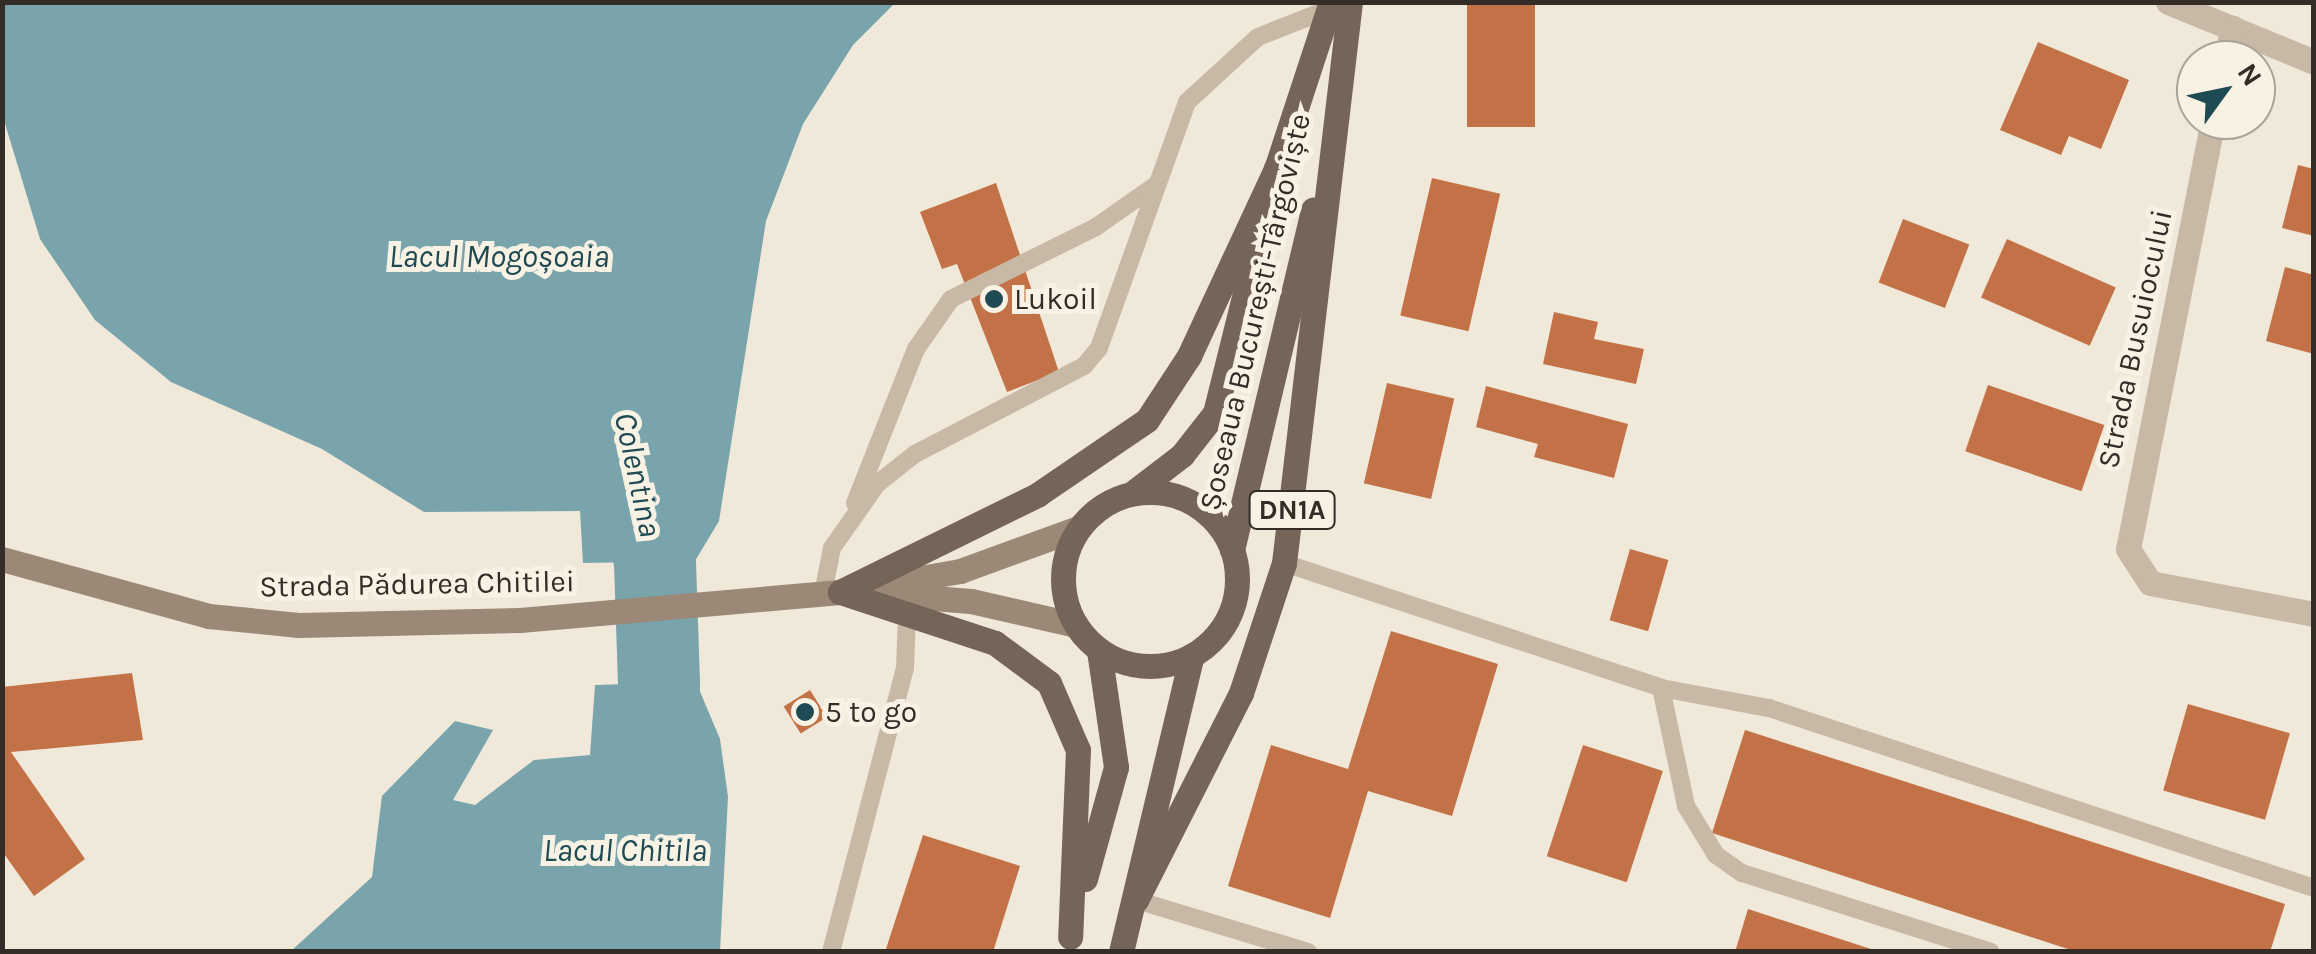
<!DOCTYPE html>
<meta charset="utf-8">
<style>
body{margin:0}
#map{position:relative;width:2316px;height:954px;overflow:hidden;background:#f0e8d9;font-family:Karla,sans-serif}
div>[style]{position:absolute}
[style*='--x']{left:calc(var(--x)*1px);top:calc(var(--y)*1px);width:calc(var(--w)*1px);rotate:calc(var(--a)*1deg)}
.water>*{inset:0;background:#79a4ac}
.river>*{height:82px;margin:-41px;padding:0 41px;transform-origin:41px;border-radius:41px;background:#79a4ac}
.building>*{inset:0;background:#c27246;transform-origin:0 0}
.lane>*{height:18px;margin:-9px;padding:0 9px;transform-origin:9px;border-radius:9px;background:#c8b9a6}
.street>*{height:25px;margin:-12.5px;padding:0 12.5px;transform-origin:12.5px;border-radius:12.5px;background:#c8b9a6}
.secondary>*{height:25px;margin:-12.5px;padding:0 12.5px;transform-origin:12.5px;border-radius:12.5px;background:#9b8877}
.primary>*{height:25px;margin:-12.5px;padding:0 12.5px;transform-origin:12.5px;border-radius:12.5px;background:#756558}
.primary>.ring{margin:-12.5px;padding:0;box-sizing:content-box;background:none;border:25px solid #756558;border-radius:50%}
.dots>*{width:28px;height:28px;translate:-50% -50%;box-sizing:border-box;border:5px solid #f8f2e5;border-radius:50%}
span{translate:-50% -50%;white-space:nowrap;text-align:center;line-height:1.15;-webkit-text-stroke:10px #f8f2e5;paint-order:stroke}
.shield-label span{padding:2px 8px;background:#f8f2e5;border:2px solid;border-radius:8px;-webkit-text-stroke-width:0}
.shield-label{font-size:28px;color:#342c26;font-weight:700}
.poi-label{font-size:30px;color:#342c26}
.left{translate:0 -50%;text-align:left}
.street-label{font-size:30px;color:#342c26}
.water-label{font-size:32px;color:#1e4a54;font-style:italic}
.frame{position:absolute;inset:0;border:5px solid #342c26;pointer-events:none}
.north{position:absolute;left:2176px;top:40px;width:100px;height:100px;box-sizing:border-box;background:#f8f2e5;border:2px solid #aaa399;border-radius:50%;rotate:57deg;font-size:28px;font-weight:700;line-height:40px;text-align:center;color:#342c26}
.north::after{content:'';display:block;margin:auto;width:35px;height:45px;background:#1e4a54;clip-path:polygon(50% 0,100% 100%,50% 72%,0 100%)}
</style>
<div id="map">
<div class="water">
<div style="clip-path:polygon(2px 3px,3px 2px,895px 3px,853px 45px,803px 124px,766px 221px,719px 521px,695px 561px,583px 563px,580px 511px,424px 512px,322px 449px,171px 382px,95px 320px,40px 239px,3px 117px)"></div>
<div style="clip-path:polygon(696px 682px,720px 739px,728px 797px,720px 951px,291px 951px,372px 877px,382px 796px,455px 721px,493px 730px,453px 800px,475px 805px,534px 760px,590px 755px,595px 685px)"></div>
</div>
<div class="river">
<div style="--x:624;--y:952;--w:83;--a:-70.9"></div>
<div style="--x:651;--y:874;--w:191;--a:-87.6"></div>
<div style="--x:659;--y:683;--w:121;--a:-91.9"></div>
<div style="--x:655;--y:562;--w:112;--a:-101.3"></div>
</div>
<div class="building">
<div style="left:1467px;top:2px;width:68px;height:125px"></div>
<div style="clip-path:polygon(2038px 42px,2129px 80px,2101px 149px,2069px 136px,2061px 155px,2000px 130px)"></div>
<div style="clip-path:polygon(2298px 165px,2314px 169px,2314px 236px,2282px 228px)"></div>
<div style="left:1432px;top:178px;width:70px;height:141px;rotate:13deg"></div>
<div style="clip-path:polygon(996px 183px,1059px 372px,1007px 392px,957px 264px,942px 269px,920px 212px)"></div>
<div style="left:1903px;top:219px;width:71px;height:68px;rotate:21deg"></div>
<div style="left:2007px;top:239px;width:119px;height:64px;rotate:24deg"></div>
<div style="clip-path:polygon(2285px 267px,2314px 275px,2314px 354px,2266px 341px)"></div>
<div style="clip-path:polygon(1554px 312px,1598px 322px,1594px 339px,1644px 349px,1636px 384px,1543px 364px)"></div>
<div style="left:1387px;top:383px;width:69px;height:103px;rotate:13deg"></div>
<div style="left:1988px;top:385px;width:123px;height:70px;rotate:19deg"></div>
<div style="clip-path:polygon(1486px 386px,1628px 424px,1614px 478px,1534px 457px,1538px 444px,1476px 427px)"></div>
<div style="left:1630px;top:549px;width:40px;height:74px;rotate:16deg"></div>
<div style="clip-path:polygon(1391px 631px,1498px 664px,1452px 816px,1368px 791px,1330px 918px,1228px 886px,1271px 745px,1348px 769px)"></div>
<div style="clip-path:polygon(132px 673px,143px 740px,11px 752px,85px 859px,34px 896px,2px 851px,2px 687px)"></div>
<div style="left:810px;top:690px;width:32px;height:31px;rotate:58deg"></div>
<div style="left:2188px;top:704px;width:106px;height:90px;rotate:16deg"></div>
<div style="clip-path:polygon(1745px 730px,2285px 904px,2270px 952px,2077px 952px,1712px 833px)"></div>
<div style="left:1583px;top:745px;width:84px;height:117px;rotate:18deg"></div>
<div style="clip-path:polygon(923px 835px,1020px 866px,993px 952px,885px 952px)"></div>
<div style="clip-path:polygon(1748px 909px,1877px 951px,1877px 952px,1735px 952px)"></div>
</div>
<div class="lane">
<div style="--x:855;--y:503;--w:166;--a:-68.4"></div>
<div style="--x:916;--y:349;--w:61;--a:-55"></div>
<div style="--x:951;--y:299;--w:162;--a:-26.4"></div>
<div style="--x:1096;--y:227;--w:70;--a:-35.1"></div>
<div style="--x:1284;--y:563;--w:397;--a:18.3"></div>
<div style="--x:1661;--y:688;--w:110;--a:10.5"></div>
<div style="--x:1769;--y:708;--w:574;--a:18.28"></div>
<div style="--x:823;--y:593;--w:46;--a:-78.7"></div>
<div style="--x:832;--y:548;--w:78;--a:-54.9"></div>
<div style="--x:877;--y:484;--w:48;--a:-38.3"></div>
<div style="--x:915;--y:454;--w:191;--a:-27.5"></div>
<div style="--x:1084;--y:366;--w:23;--a:-50"></div>
<div style="--x:1099;--y:348;--w:261;--a:-70.3"></div>
<div style="--x:1187;--y:102;--w:96;--a:-42.5"></div>
<div style="--x:1258;--y:37;--w:76;--a:-21.5"></div>
<div style="--x:1661;--y:688;--w:121;--a:78"></div>
<div style="--x:1686;--y:806;--w:57;--a:58.5"></div>
<div style="--x:1716;--y:855;--w:32;--a:35"></div>
<div style="--x:1742;--y:873;--w:261;--a:17.6"></div>
<div style="--x:1136;--y:900;--w:180;--a:16.8"></div>
<div style="--x:831;--y:952;--w:293;--a:-75.4"></div>
<div style="--x:905;--y:668;--w:53;--a:-87.8"></div>
</div>
<div class="street">
<div style="--x:2168;--y:2;--w:158;--a:22.3"></div>
<div style="--x:2226;--y:60;--w:33;--a:-79"></div>
<div style="--x:2213;--y:120;--w:437;--a:101.2"></div>
<div style="--x:2128;--y:549;--w:40;--a:57.1"></div>
<div style="--x:2150;--y:583;--w:167;--a:10.7"></div>
</div>
<div class="secondary">
<div style="--x:2;--y:559;--w:215;--a:15.4"></div>
<div style="--x:209;--y:616;--w:90;--a:5.7"></div>
<div style="--x:299;--y:625;--w:221;--a:-1.3"></div>
<div style="--x:520;--y:620;--w:321;--a:-5"></div>
<div style="--x:840;--y:592;--w:122;--a:-9.9"></div>
<div style="--x:960;--y:571;--w:126;--a:-20"></div>
<div style="--x:880;--y:594;--w:91;--a:4.4"></div>
<div style="--x:971;--y:601;--w:108;--a:12.9"></div>
</div>
<div class="primary">
<div class="ring" style="left:1063px;top:492px;width:149px;height:149px"></div>
<div style="--x:1134;--y:492;--w:61;--a:-37.6"></div>
<div style="--x:1182;--y:455;--w:53;--a:-51.8"></div>
<div style="--x:1215;--y:413;--w:252;--a:-76"></div>
<div style="--x:1276;--y:169;--w:176;--a:-71.8"></div>
<div style="--x:1232;--y:550;--w:350;--a:-76.6"></div>
<div style="--x:840;--y:592;--w:220;--a:-26.2"></div>
<div style="--x:1037;--y:495;--w:133;--a:-34.3"></div>
<div style="--x:1147;--y:420;--w:77;--a:-56.7"></div>
<div style="--x:1189;--y:356;--w:206;--a:-65.1"></div>
<div style="--x:840;--y:592;--w:163;--a:18.2"></div>
<div style="--x:995;--y:643;--w:67;--a:36.5"></div>
<div style="--x:1049;--y:683;--w:73;--a:66.6"></div>
<div style="--x:1078;--y:750;--w:187;--a:92.4"></div>
<div style="--x:1085;--y:879;--w:116;--a:-74.5"></div>
<div style="--x:1116;--y:767;--w:118;--a:-98.3"></div>
<div style="--x:1136;--y:900;--w:232;--a:-63.1"></div>
<div style="--x:1241;--y:693;--w:137;--a:-71.7"></div>
<div style="--x:1284;--y:563;--w:565;--a:-83.29"></div>
<div style="--x:1121;--y:952;--w:305;--a:-76.6"></div>
</div>
<div class="dots">
<div style="left:994px;top:299px;background:#1e4a54"></div>
<div style="left:805px;top:712px;background:#1e4a54"></div>
</div>
<div class="shield-label">
<span style="left:1292px;top:510px">DN1A</span>
</div>
<div class="poi-label">
<span class="left" style="left:1014px;top:299px">Lukoil</span>
<span class="left" style="left:825px;top:712px">5 to go</span>
</div>
<div class="street-label">
<span style="left:1255px;top:312px;rotate:-77deg">Șoseaua București-Târgoviște</span>
<span style="left:2135px;top:339px;rotate:-78deg">Strada Busuiocului</span>
<span style="left:417px;top:584px;rotate:-1deg">Strada Pădurea Chitilei</span>
</div>
<div class="water-label">
<span style="left:499px;top:257px">Lacul Mogoșoaia</span>
<span style="left:637px;top:475px;rotate:78deg">Colentina</span>
<span style="left:625px;top:851px">Lacul Chitila</span>
</div>
<div class="frame"></div>
<div class="north">N</div>
</div>
